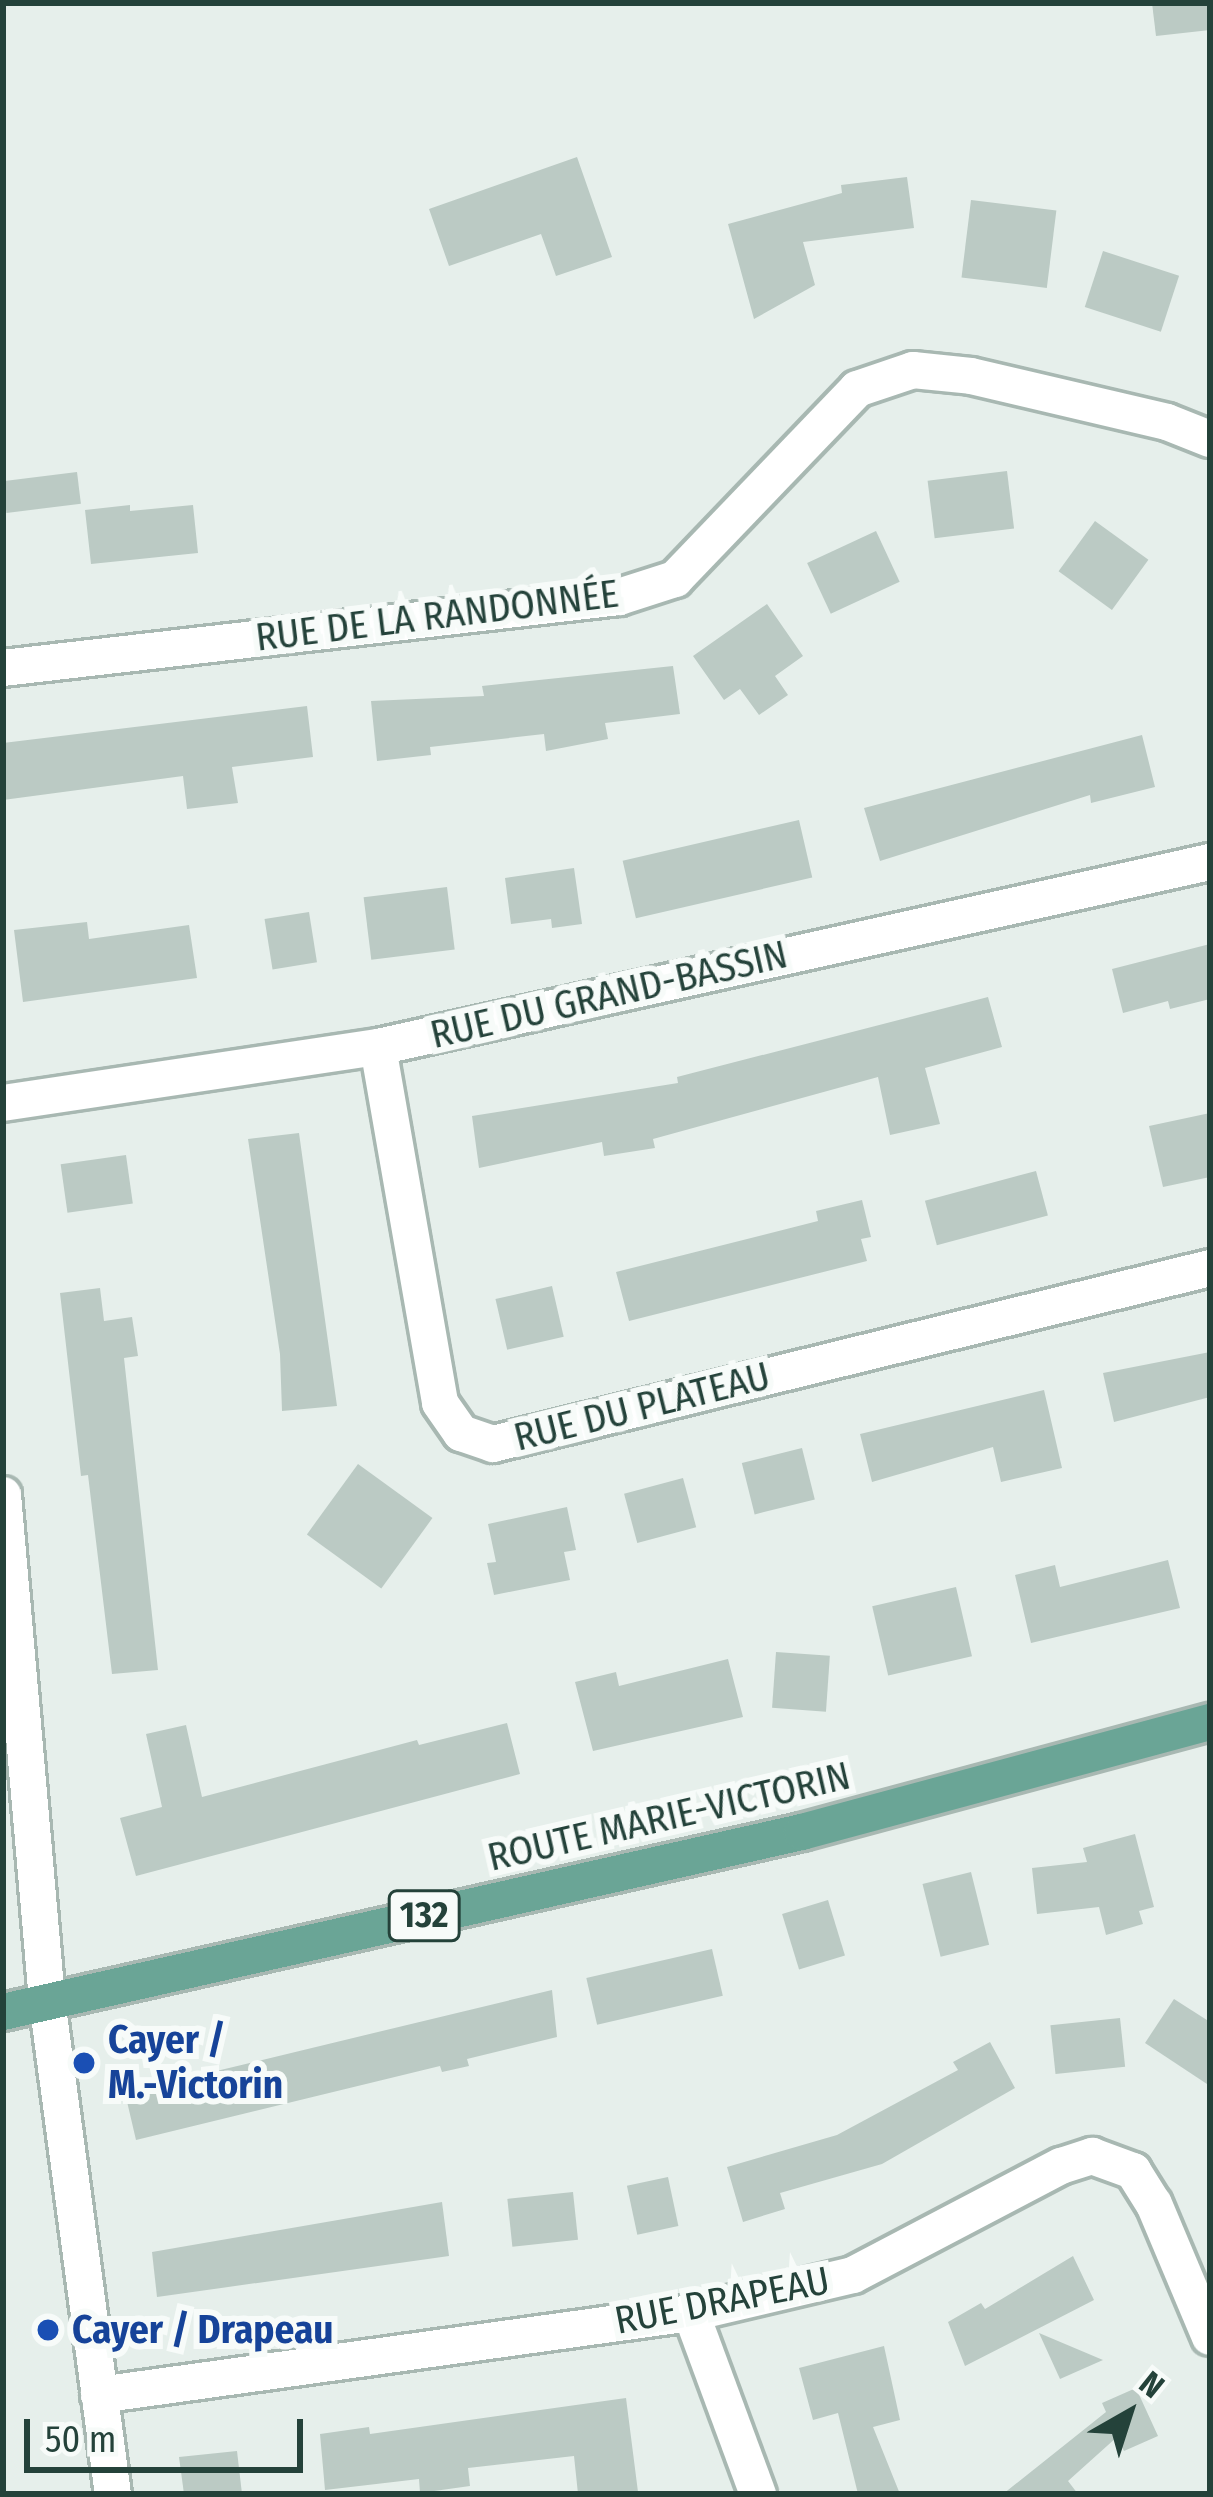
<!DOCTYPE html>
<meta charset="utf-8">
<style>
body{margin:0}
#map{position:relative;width:1213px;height:2497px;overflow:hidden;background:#e6efeb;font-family:"Fira Sans Condensed",sans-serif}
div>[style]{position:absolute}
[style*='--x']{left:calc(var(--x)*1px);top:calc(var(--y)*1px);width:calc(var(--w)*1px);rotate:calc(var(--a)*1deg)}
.building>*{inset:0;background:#bbcac4;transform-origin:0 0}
.roads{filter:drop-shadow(3px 0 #a8b8b2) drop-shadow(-3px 0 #a8b8b2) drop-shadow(0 3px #a8b8b2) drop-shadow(0 -3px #a8b8b2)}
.minor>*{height:36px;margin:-18px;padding:0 18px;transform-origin:18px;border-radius:18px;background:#fff}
.major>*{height:36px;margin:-18px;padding:0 18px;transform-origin:18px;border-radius:18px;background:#6aa596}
.dots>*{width:33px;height:33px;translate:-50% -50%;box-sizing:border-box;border:6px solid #f7fbf9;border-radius:50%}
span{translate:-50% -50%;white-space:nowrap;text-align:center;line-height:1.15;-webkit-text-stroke:12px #f7fbf9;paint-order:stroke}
.shield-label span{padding:3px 9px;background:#f7fbf9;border:3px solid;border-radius:9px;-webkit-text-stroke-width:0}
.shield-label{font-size:36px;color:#24423a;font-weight:700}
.street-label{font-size:39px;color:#24423a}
.transit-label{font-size:39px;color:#164399;font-weight:700}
.left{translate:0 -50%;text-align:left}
.frame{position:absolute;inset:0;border:6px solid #24423a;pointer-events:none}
.north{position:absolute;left:1069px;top:2353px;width:120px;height:120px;-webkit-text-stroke:9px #f7fbf9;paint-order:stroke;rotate:39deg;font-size:33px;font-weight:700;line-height:48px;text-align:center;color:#24423a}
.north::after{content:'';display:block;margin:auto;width:42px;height:54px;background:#24423a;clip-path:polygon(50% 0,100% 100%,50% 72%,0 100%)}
.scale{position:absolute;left:24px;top:2419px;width:279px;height:54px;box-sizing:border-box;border:6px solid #24423a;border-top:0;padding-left:15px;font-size:36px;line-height:42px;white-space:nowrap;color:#24423a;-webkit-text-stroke:9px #f7fbf9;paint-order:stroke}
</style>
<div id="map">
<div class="building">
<div style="clip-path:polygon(1152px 3px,1210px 3px,1210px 30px,1156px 36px)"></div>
<div style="clip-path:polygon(577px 157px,612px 257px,556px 276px,541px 234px,449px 266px,429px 209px)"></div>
<div style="clip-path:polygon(907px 177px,914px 228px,803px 242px,815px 285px,754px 319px,728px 224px,842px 193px,841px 185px)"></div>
<div style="left:971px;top:200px;width:86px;height:78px;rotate:7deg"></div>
<div style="left:1103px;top:251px;width:80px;height:59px;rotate:18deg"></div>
<div style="left:1007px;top:471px;width:58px;height:80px;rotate:83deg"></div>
<div style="left:77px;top:472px;width:32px;height:75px;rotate:83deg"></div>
<div style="clip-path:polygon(130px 505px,130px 511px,193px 505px,198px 553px,91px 564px,85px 510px)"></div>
<div style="left:1095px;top:521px;width:66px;height:62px;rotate:36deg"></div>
<div style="left:876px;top:531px;width:56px;height:76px;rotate:65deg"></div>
<div style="clip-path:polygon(767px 604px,803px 656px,775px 676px,788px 695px,759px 715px,740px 689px,724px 700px,693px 656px)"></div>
<div style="clip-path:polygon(673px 666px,680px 714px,605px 723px,608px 739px,546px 751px,544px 734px,430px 747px,431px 755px,377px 761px,371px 701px,484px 696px,482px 686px)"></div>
<div style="clip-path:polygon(307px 706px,313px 757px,232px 767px,238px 803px,187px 809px,183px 776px,3px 800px,3px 743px)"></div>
<div style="clip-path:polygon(1142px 735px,1155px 787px,1091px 803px,1090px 795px,880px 861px,864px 808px)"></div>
<div style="left:799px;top:820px;width:59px;height:181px;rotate:77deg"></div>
<div style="clip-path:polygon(574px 868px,582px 924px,552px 928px,551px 919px,511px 924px,505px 878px)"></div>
<div style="left:447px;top:887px;width:63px;height:84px;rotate:83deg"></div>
<div style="left:309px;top:912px;width:51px;height:45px;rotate:81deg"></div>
<div style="clip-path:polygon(87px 922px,89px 939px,189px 925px,197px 978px,23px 1002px,14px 930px)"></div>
<div style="clip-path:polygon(1210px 944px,1210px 999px,1170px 1009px,1168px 1001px,1123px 1013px,1112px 969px)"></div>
<div style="clip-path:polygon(988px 997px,1002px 1047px,925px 1068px,940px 1124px,890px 1135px,878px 1077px,653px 1139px,655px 1148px,604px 1156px,602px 1142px,479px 1168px,472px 1116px,678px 1083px,677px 1077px)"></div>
<div style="clip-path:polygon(1210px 1113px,1210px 1177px,1163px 1187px,1149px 1126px)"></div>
<div style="clip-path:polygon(299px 1133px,337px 1406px,282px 1411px,280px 1354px,248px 1139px)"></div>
<div style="left:126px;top:1155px;width:49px;height:66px;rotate:82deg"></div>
<div style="left:1036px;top:1171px;width:46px;height:115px;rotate:75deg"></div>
<div style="clip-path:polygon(862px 1200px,871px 1237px,861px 1239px,867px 1261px,629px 1321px,616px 1272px,818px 1221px,816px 1211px)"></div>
<div style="left:552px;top:1286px;width:52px;height:58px;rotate:77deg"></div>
<div style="clip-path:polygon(100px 1288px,104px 1321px,132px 1317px,138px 1356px,124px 1358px,158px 1670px,112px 1674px,88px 1475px,81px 1476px,60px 1293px)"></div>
<div style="clip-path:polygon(1210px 1352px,1210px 1397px,1114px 1422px,1103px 1373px)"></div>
<div style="clip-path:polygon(1044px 1390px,1062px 1468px,1001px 1482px,993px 1447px,872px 1482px,860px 1434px)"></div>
<div style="left:802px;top:1448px;width:53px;height:62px;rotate:76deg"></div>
<div style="left:358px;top:1464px;width:92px;height:87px;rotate:36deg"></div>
<div style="left:683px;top:1478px;width:51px;height:61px;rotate:75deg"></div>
<div style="clip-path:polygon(567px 1507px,576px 1550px,564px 1552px,570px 1580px,494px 1595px,487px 1563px,496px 1562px,488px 1524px)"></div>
<div style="clip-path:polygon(1168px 1560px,1180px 1608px,1031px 1643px,1015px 1575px,1055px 1565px,1060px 1587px)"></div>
<div style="left:956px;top:1587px;width:71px;height:86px;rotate:77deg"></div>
<div style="left:776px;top:1652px;width:54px;height:56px;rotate:4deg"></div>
<div style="clip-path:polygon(728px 1659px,743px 1717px,593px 1751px,575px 1682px,616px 1672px,619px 1686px)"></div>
<div style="clip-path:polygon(507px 1723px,520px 1774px,136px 1876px,120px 1818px,162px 1807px,146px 1734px,186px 1725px,202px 1797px,417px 1740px,419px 1745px)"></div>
<div style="clip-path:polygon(1135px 1834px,1154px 1907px,1139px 1911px,1143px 1924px,1106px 1935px,1099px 1907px,1037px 1914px,1032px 1868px,1087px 1862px,1083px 1848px)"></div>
<div style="left:971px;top:1872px;width:75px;height:50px;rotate:76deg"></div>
<div style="left:828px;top:1900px;width:58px;height:48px;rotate:73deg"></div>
<div style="left:712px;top:1949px;width:48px;height:129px;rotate:77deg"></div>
<div style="clip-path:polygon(552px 1990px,557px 2037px,467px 2059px,469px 2066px,442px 2072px,440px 2066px,136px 2140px,125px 2093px)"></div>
<div style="clip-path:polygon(1174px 1999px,1210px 2022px,1210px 2086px,1145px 2043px)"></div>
<div style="left:1120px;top:2018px;width:49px;height:70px;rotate:84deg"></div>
<div style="clip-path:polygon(990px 2042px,1015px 2088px,882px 2164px,780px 2193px,785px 2209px,743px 2222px,727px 2167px,837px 2135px,958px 2070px,953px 2062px)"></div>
<div style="left:668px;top:2177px;width:50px;height:42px;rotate:78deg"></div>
<div style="left:573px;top:2192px;width:48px;height:66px;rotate:84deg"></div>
<div style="clip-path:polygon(442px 2202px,449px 2256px,157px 2297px,152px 2252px)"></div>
<div style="clip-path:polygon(1073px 2256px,1094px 2300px,965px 2366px,948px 2322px,981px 2303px,985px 2309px)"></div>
<div style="clip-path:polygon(1039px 2333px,1103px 2360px,1060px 2379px)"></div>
<div style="clip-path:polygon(884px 2346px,900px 2420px,873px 2427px,900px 2494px,858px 2494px,838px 2413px,813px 2420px,799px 2368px)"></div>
<div style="clip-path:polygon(1136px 2388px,1158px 2436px,1124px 2451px,1117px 2437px,1068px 2481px,1078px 2494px,1003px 2494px,1106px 2412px,1102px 2403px)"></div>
<div style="clip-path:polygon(626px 2398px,638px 2492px,578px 2494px,574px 2456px,468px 2468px,470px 2486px,420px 2493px,419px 2479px,325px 2490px,320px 2434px,369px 2427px,370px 2434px)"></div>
<div style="clip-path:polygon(237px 2451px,242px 2494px,184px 2494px,179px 2457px)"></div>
</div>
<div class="roads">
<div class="minor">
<div style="--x:3;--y:668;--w:620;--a:-6.57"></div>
<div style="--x:619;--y:597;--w:59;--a:-17.8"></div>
<div style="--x:675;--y:579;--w:263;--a:-46.2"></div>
<div style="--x:857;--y:389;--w:59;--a:-18.7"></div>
<div style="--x:913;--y:370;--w:58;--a:5.9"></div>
<div style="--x:971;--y:376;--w:201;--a:13.2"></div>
<div style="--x:1167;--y:422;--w:46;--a:21.6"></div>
<div style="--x:378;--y:1047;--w:361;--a:80.1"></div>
<div style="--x:440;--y:1403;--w:37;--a:55"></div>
<div style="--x:461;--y:1433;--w:34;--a:19"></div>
<div style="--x:493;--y:1444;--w:738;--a:-13.79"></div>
<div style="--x:3;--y:1103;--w:379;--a:-8.5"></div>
<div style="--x:378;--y:1047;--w:852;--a:-12.54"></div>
<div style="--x:3;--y:1495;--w:507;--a:85.02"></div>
<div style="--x:47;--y:2000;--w:498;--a:82.4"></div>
<div style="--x:691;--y:2313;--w:193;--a:69.7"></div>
<div style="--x:99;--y:2395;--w:598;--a:-7.89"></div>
<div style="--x:691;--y:2313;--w:166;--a:-13.2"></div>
<div style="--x:853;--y:2275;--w:235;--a:-27.7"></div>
<div style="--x:1061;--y:2166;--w:33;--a:-18"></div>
<div style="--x:1092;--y:2156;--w:44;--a:20.1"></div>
<div style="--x:1133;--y:2171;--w:39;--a:58"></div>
<div style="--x:1154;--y:2204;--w:144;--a:67.2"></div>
</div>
<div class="major">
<div style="--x:3;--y:2012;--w:819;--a:-12.7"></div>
<div style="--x:802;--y:1832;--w:423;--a:-15.1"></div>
</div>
</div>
<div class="dots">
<div style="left:84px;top:2063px;background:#1a4fb4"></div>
<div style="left:48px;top:2330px;background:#1a4fb4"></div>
</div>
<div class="shield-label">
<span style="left:424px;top:1916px">132</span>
</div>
<div class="street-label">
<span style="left:437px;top:616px;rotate:-7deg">RUE DE LA RANDONNÉE</span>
<span style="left:609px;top:995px;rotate:-13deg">RUE DU GRAND-BASSIN</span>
<span style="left:642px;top:1407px;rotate:-14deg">RUE DU PLATEAU</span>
<span style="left:669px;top:1817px;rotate:-13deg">ROUTE MARIE-VICTORIN</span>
<span style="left:722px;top:2301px;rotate:-11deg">RUE DRAPEAU</span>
</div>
<div class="transit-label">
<span class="left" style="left:108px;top:2063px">Cayer /<br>M.-Victorin</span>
<span class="left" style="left:72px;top:2330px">Cayer / Drapeau</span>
</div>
<div class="frame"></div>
<div class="north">N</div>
<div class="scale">50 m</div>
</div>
